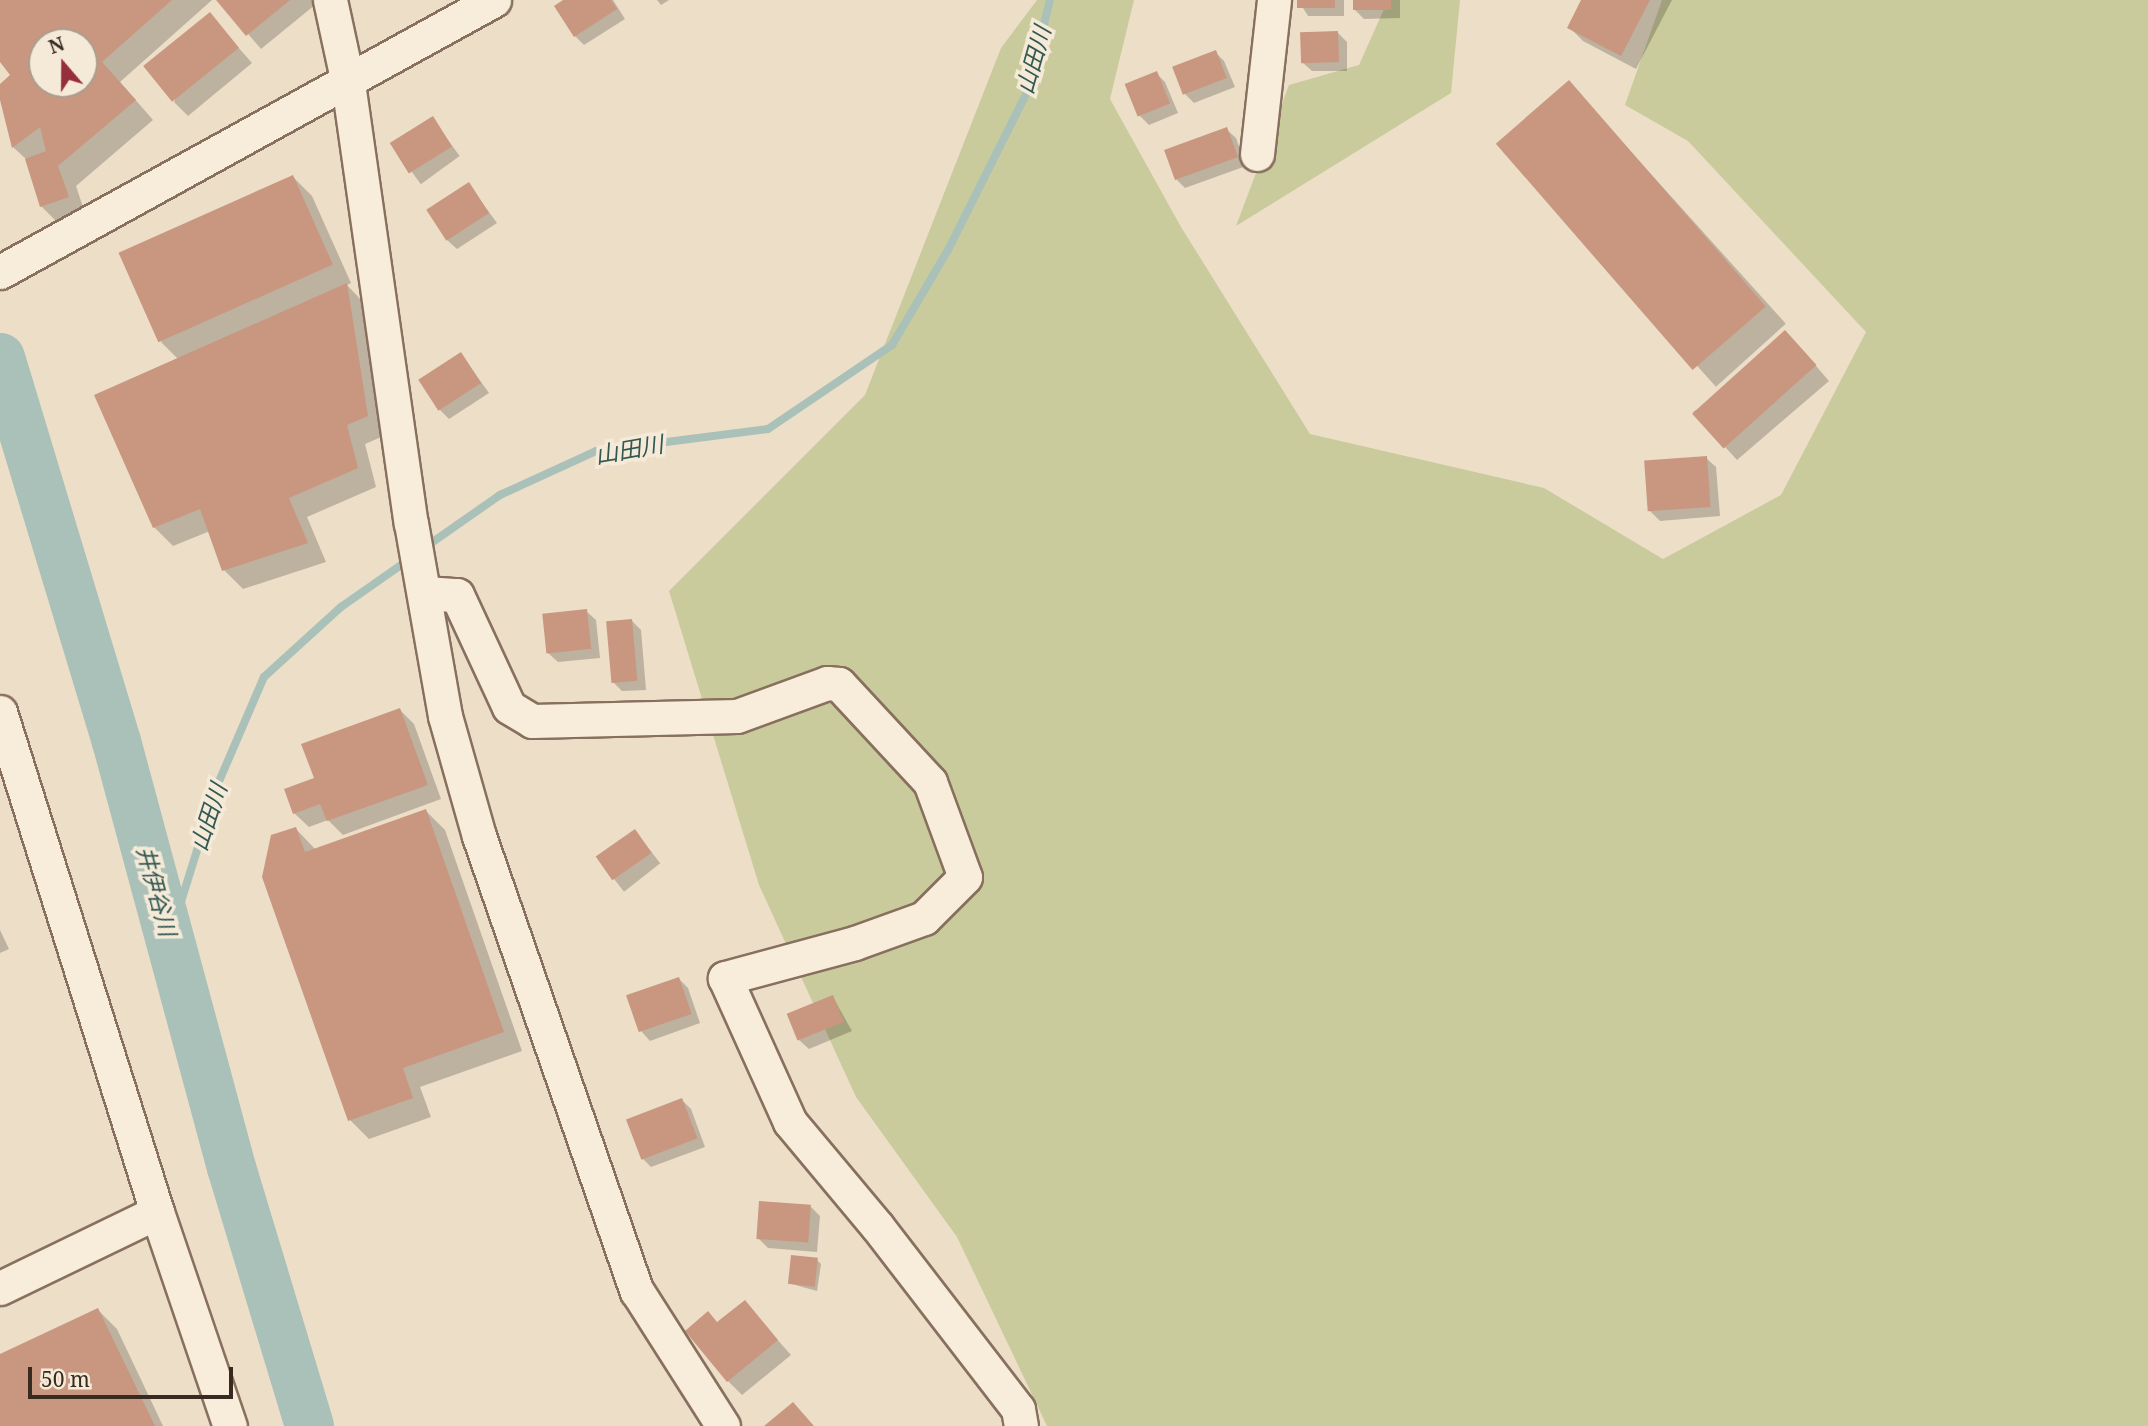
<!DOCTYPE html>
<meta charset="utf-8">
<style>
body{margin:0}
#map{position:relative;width:2148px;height:1426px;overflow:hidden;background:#eddec8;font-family:"Noto Serif","Noto Sans JP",serif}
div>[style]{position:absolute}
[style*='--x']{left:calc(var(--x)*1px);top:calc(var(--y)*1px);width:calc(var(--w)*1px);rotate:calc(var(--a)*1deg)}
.green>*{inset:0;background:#cacb9c}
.shadow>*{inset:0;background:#0003;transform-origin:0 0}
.stream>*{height:8px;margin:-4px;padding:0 4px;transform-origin:4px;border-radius:4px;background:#a9c1b8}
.river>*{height:49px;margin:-24.5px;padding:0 24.5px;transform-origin:24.5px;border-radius:24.5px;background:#a9c1b8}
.building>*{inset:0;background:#c99780;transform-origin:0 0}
.roads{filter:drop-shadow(2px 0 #88705e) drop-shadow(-2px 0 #88705e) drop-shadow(0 2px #88705e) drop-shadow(0 -2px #88705e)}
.minor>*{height:33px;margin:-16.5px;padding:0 16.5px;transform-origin:16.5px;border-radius:16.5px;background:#f8eddb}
span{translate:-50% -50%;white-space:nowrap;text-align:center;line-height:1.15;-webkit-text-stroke:7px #f5e9d7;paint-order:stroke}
.water-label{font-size:23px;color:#315852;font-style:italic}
.north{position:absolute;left:28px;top:28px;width:70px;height:70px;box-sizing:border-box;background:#f5e9d7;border:2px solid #aa9d8e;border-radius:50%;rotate:340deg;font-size:19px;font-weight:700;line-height:28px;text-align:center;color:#392a21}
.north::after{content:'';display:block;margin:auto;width:24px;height:32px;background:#95303a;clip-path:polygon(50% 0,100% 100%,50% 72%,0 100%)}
.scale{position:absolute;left:28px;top:1367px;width:205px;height:32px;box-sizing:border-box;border:4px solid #392a21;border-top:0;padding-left:9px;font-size:21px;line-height:24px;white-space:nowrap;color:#392a21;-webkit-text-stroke:5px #f5e9d7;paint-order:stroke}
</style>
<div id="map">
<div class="green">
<div style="clip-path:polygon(1037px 0,1134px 0,1110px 99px,1181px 227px,1310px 434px,1544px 488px,1663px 559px,1781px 495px,1866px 332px,1688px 141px,1625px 105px,1662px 0,2148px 0,2148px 1426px,1047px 1426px,957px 1237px,856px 1097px,759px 885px,669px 591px,865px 395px,1001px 48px)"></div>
<div style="clip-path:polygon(1388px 0,1460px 0,1451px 93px,1236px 226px,1289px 85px,1359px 65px)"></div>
</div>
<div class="shadow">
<div style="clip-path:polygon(evenodd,0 0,212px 0,120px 82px,153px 120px,76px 186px,86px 216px,60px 225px,41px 206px,27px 160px,13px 147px,0 93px,0 86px,13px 75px,0 59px,0 0,42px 42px,84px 42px,84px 84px,42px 84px,42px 42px)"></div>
<div style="clip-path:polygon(219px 0,321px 0,261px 49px)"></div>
<div style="clip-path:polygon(566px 0,613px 0,625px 19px,584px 45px,575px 36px)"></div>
<div style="clip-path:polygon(657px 0,669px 0,661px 5px)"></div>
<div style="clip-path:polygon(1298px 0,1344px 0,1344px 16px,1308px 16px)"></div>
<div style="clip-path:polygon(1354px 0,1400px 0,1400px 18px,1364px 19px,1355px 10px)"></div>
<div style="clip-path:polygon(1583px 0,1672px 0,1636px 69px,1583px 41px,1569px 27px)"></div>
<div style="clip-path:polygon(210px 15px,252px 63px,188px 116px,174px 102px)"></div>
<div style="clip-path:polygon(1338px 33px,1347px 42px,1347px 71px,1312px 71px,1302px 62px)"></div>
<div style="clip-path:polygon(1215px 52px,1224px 61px,1235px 87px,1194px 103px,1185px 94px)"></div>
<div style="clip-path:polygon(1156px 73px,1165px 82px,1178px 113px,1149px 125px,1139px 115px)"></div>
<div style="left:1569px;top:83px;width:324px;height:94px;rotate:48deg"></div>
<div style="left:432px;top:118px;width:47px;height:48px;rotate:54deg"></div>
<div style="clip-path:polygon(1226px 129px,1236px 138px,1246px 166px,1185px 188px,1176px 179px)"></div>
<div style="clip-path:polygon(293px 177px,312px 196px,351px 283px,347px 285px,365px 304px,386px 435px,365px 444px,376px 487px,307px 517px,326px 562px,243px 589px,224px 570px,210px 531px,173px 546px,154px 527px,179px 360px,161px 342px)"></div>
<div style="clip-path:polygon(469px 185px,497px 223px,457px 249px,447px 240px)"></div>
<div style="clip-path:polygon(1799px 346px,1829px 381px,1737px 460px,1693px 412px)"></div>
<div style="clip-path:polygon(461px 354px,489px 393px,449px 419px,440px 410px)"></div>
<div style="clip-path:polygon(1706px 458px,1716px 467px,1720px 516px,1660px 521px,1650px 511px)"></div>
<div style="clip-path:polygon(586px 611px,596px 620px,600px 658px,558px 662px,548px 653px)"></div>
<div style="clip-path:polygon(631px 620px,641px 630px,646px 690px,622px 691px,613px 682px)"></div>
<div style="clip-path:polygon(400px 710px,414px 724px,441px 799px,343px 835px,328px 820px,309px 827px,294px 813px,316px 779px)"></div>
<div style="clip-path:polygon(426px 811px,445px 830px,522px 1051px,420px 1087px,431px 1117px,369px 1139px,350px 1120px,296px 829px,316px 850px)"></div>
<div style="left:635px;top:831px;width:41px;height:46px;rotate:52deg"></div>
<div style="clip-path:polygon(0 930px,9px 949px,0 953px)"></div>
<div style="clip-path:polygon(679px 979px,688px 988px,700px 1023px,650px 1041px,641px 1031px)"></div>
<div style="clip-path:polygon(833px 997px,852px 1031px,809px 1049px,799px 1040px)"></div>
<div style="clip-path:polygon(682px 1100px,691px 1109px,705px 1147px,651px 1167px,642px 1158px)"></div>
<div style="clip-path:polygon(811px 1207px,820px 1216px,817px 1252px,768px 1248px,758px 1238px)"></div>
<div style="clip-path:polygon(817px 1260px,821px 1264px,817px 1291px,788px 1283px)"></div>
<div style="clip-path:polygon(745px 1303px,791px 1355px,742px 1395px,728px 1381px,718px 1324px)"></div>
<div style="clip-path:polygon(98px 1310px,117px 1329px,163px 1426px,0 1426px,0 1356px)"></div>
</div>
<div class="stream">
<div style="--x:424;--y:548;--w:93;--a:-34.9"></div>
<div style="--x:500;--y:495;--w:106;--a:-24.6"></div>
<div style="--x:596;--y:451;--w:173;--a:-7.3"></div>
<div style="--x:768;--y:429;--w:150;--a:-34.1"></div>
<div style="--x:892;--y:345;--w:110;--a:-59.5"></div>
<div style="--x:948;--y:250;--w:177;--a:-63.4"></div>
<div style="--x:1027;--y:92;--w:95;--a:-76"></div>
<div style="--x:170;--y:937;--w:158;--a:-72.7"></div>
<div style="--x:217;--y:786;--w:119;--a:-66.7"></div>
<div style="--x:264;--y:677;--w:104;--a:-42.3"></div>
<div style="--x:341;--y:607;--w:82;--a:-35"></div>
</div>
<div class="river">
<div style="--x:0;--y:357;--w:401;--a:73.2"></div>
<div style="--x:116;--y:741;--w:441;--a:74.9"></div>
<div style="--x:231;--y:1167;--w:270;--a:73.2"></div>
</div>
<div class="building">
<div style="clip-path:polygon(evenodd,0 0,172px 0,102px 62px,136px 100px,58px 166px,69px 197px,40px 207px,25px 159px,46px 151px,40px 127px,12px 148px,0 100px,0 84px,10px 75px,0 62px,0 0,42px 42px,84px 42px,84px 84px,42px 84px,42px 42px)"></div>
<div style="clip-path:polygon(216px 0,290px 0,246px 36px)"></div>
<div style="clip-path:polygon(563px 0,611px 0,617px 9px,574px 37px,554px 6px)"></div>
<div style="left:1297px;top:0;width:38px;height:8px"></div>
<div style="left:1353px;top:0;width:38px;height:10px"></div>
<div style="clip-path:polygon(1581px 0,1650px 0,1621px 56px,1567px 28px)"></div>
<div style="left:210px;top:12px;width:46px;height:86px;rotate:51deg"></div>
<div style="left:1338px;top:31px;width:31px;height:38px;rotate:88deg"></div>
<div style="left:1216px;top:50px;width:30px;height:47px;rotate:69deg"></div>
<div style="left:1157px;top:71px;width:35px;height:35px;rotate:68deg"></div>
<div style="left:1569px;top:80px;width:300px;height:97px;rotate:49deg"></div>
<div style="left:433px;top:116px;width:36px;height:51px;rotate:58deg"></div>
<div style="left:1227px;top:127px;width:32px;height:67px;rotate:70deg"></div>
<div style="left:293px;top:175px;width:98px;height:191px;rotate:66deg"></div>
<div style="left:469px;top:182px;width:37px;height:51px;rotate:57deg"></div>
<div style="clip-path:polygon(347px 283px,368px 416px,347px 425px,358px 468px,289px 498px,308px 543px,222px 571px,200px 509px,153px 528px,94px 395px)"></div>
<div style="left:1785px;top:330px;width:47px;height:125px;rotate:48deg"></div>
<div style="left:461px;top:352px;width:37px;height:51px;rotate:57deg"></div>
<div style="left:1707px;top:456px;width:51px;height:63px;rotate:86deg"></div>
<div style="left:587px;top:609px;width:40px;height:45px;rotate:84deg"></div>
<div style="left:632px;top:619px;width:62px;height:26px;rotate:85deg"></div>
<div style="clip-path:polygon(400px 708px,428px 785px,327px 821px,320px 804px,293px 814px,284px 789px,314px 778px,301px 744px)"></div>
<div style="clip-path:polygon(426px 809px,504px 1032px,403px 1068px,413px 1098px,348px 1121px,262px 877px,271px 835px,296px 827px,305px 852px)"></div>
<div style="left:635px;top:829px;width:29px;height:48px;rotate:55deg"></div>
<div style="left:679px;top:977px;width:39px;height:56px;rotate:71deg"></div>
<div style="left:833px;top:995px;width:29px;height:50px;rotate:68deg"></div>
<div style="left:682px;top:1098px;width:43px;height:60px;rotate:69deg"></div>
<div style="left:759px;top:1201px;width:52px;height:38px;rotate:4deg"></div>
<div style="left:791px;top:1255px;width:27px;height:29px;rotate:6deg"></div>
<div style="clip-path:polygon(745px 1300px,778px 1340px,727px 1382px,685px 1331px,708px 1311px,717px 1322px)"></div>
<div style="clip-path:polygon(98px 1308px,155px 1426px,0 1426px,0 1354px)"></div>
<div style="clip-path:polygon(793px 1402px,814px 1426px,764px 1426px)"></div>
</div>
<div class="roads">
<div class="minor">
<div style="--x:330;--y:0;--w:85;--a:77.8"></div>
<div style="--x:348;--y:83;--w:444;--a:81.9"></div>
<div style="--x:411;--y:523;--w:196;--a:80"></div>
<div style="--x:445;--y:716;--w:125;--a:74.2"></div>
<div style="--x:479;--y:836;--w:482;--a:70.9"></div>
<div style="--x:637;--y:1291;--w:160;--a:57.5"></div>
<div style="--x:1257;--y:154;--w:155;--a:-83.7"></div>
<div style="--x:0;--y:272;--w:564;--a:-28.84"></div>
<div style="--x:425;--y:593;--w:32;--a:4"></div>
<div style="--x:457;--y:595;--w:123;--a:65.1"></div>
<div style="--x:509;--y:707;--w:27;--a:31"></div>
<div style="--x:532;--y:721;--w:205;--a:-1.4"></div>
<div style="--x:737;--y:716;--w:96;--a:-20.1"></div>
<div style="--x:827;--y:683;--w:12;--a:5"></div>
<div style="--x:839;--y:684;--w:134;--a:47.1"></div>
<div style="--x:930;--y:782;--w:101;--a:69.8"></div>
<div style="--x:965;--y:877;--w:58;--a:135"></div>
<div style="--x:924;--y:918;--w:73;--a:160.1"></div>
<div style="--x:855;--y:943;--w:135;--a:164.9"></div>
<div style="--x:725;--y:978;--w:158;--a:65.7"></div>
<div style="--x:790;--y:1122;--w:136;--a:50.1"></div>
<div style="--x:877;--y:1226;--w:231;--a:52.4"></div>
<div style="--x:1018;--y:1409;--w:17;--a:80"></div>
<div style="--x:0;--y:712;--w:524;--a:72.57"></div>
<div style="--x:157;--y:1212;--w:226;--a:71.2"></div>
<div style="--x:0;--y:1288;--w:174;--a:-25.8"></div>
</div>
</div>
<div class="water-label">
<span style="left:1033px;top:60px;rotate:-74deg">山田川</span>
<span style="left:629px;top:449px;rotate:-10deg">山田川</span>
<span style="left:208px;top:817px;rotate:-72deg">山田川</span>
<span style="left:157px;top:891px;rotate:75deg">井伊谷川</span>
</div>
<div class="north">N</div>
<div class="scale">50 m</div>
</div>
